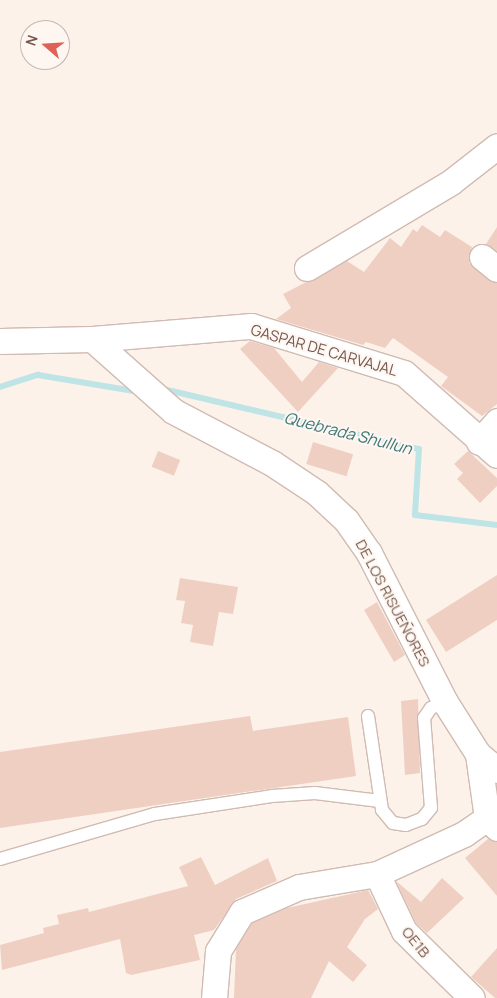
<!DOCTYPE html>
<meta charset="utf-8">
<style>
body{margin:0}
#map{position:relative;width:497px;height:998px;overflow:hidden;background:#fcf2ea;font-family:Manrope,sans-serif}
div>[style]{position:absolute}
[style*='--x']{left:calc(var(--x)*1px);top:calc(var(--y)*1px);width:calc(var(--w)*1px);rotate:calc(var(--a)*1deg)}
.stream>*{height:6px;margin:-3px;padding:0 3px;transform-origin:3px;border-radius:3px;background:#bfe4e5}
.building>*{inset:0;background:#f0cfc3;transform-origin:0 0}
.roads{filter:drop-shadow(1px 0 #d0bbb2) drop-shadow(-1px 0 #d0bbb2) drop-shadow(0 1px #d0bbb2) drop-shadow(0 -1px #d0bbb2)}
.lane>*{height:12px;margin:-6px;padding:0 6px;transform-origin:6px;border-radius:6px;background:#fff}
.street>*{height:25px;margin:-12.5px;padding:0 12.5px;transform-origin:12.5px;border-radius:12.5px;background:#fff}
span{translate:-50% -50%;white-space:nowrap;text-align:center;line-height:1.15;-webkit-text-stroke:4px #fef7f1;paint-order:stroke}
.street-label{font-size:15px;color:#76574e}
.water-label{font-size:16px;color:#427879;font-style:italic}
.north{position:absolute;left:20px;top:20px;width:50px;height:50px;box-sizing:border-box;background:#fef7f1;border:1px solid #c8b7b0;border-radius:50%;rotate:289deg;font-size:14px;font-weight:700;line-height:20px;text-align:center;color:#76574e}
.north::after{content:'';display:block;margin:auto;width:18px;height:22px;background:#de6257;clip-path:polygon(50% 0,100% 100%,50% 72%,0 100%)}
</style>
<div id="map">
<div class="stream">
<div style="--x:0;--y:387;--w:40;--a:-18"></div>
<div style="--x:38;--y:375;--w:97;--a:9.5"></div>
<div style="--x:163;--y:389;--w:263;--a:13.2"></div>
<div style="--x:419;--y:449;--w:66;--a:93.5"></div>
<div style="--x:415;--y:515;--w:83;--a:7"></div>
</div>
<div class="building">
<div style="clip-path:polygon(422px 225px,440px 237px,445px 230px,472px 247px,469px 263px,497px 283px,497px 404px,482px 416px,441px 386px,448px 377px,393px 338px,385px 348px,366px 342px,363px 345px,276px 319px,291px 308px,283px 294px,347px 261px,364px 272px,390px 238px,401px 247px,413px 229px,417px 232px)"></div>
<div style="clip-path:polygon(497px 227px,497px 251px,486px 244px)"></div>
<div style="clip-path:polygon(250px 341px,274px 348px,302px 382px,319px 362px,338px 368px,298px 412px,240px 349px)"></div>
<div style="left:313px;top:442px;width:42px;height:23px;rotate:17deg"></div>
<div style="left:158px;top:451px;width:24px;height:17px;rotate:22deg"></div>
<div style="clip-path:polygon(468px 451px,497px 478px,497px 486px,480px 503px,457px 479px,463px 473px,454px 464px)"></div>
<div style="clip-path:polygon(497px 575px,497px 620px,446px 652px,426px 620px)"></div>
<div style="clip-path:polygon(180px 578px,238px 587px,233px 614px,219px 612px,213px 646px,190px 642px,193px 625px,181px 623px,185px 601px,176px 600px)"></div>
<div style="clip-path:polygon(377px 602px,405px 655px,394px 662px,364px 610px)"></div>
<div style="clip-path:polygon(418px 699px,420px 773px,405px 775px,401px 701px)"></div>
<div style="clip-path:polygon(250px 716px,253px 731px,348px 717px,356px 776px,0 828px,0 752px)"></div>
<div style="clip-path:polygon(488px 839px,497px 842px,497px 896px,465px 858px)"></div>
<div style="clip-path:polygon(201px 857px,215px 885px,268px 858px,277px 881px,236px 899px,214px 930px,194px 935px,200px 960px,131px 975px,126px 973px,120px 939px,2px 970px,0 945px,44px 933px,43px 928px,59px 924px,57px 915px,88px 908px,89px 912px,188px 886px,179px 867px)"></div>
<div style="clip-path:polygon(442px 878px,464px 898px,427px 933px,416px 923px,396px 881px,421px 902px)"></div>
<div style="clip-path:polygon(368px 890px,378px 909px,365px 919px,347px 947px,367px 965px,353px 982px,329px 961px,311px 998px,234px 998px,236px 949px,252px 923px,287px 908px)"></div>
<div style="clip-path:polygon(497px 948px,497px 998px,495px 998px,471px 977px)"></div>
</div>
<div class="roads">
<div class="lane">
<div style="--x:368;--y:716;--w:95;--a:81.5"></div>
<div style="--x:382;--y:810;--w:17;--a:50"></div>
<div style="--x:393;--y:823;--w:13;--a:9"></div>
<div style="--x:406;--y:825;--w:17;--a:-21"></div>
<div style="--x:422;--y:819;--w:14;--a:-51"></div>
<div style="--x:431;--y:808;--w:90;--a:-94.4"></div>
<div style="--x:424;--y:718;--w:12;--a:-55"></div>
<div style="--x:431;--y:708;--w:15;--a:-23"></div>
<div style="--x:0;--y:859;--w:161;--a:-16.2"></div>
<div style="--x:155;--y:814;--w:118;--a:-8.7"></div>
<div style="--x:272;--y:796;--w:43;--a:-4"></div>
<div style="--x:315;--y:793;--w:65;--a:7"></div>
</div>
<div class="street">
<div style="--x:482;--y:257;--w:19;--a:39"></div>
<div style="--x:307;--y:268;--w:168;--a:-30.8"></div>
<div style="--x:451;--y:182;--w:58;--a:-38"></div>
<div style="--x:92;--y:339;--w:108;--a:41.6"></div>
<div style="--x:173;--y:411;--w:112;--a:27.7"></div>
<div style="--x:272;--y:463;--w:54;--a:33.7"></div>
<div style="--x:317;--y:493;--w:40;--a:43"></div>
<div style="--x:346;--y:520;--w:40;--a:55.1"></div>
<div style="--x:369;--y:553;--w:167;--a:63"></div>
<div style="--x:445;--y:702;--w:62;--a:57.6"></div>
<div style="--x:478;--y:754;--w:25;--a:40"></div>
<div style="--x:0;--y:341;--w:92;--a:-1.2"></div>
<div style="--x:92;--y:339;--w:160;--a:-4.7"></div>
<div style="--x:251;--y:326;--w:160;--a:17.1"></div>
<div style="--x:404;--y:373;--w:124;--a:41.4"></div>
<div style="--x:479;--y:442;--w:28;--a:-49"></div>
<div style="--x:478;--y:754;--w:65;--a:82"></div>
<div style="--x:487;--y:818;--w:14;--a:45"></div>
<div style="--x:377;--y:874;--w:63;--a:64.7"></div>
<div style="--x:404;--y:931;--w:95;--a:44.6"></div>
<div style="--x:214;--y:998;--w:47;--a:-85.1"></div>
<div style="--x:218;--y:951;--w:46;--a:-58.4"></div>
<div style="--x:242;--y:912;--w:62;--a:-23.7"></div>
<div style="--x:299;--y:887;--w:79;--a:-9.5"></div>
<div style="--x:377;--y:874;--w:96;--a:-24.7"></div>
<div style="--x:464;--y:834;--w:28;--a:-35"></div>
</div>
</div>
<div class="street-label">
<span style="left:324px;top:350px;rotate:16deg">GASPAR DE CARVAJAL</span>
<span style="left:393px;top:603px;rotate:62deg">DE LOS RISUEÑORES</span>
<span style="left:416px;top:942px;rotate:51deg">OE1B</span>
</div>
<div class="water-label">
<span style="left:348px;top:433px;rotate:14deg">Quebrada Shullun</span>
</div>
<div class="north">N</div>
</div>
